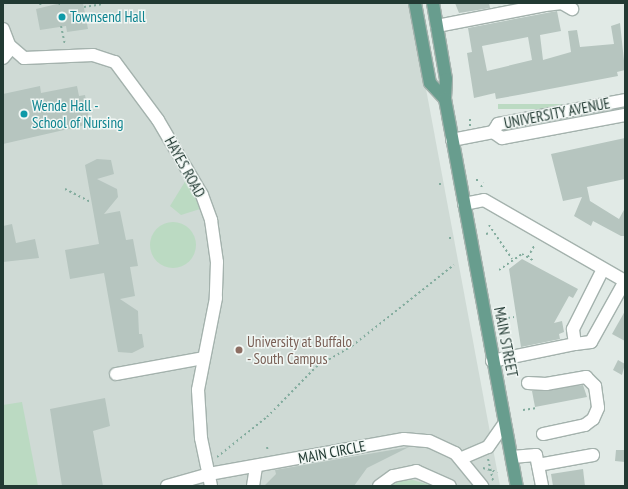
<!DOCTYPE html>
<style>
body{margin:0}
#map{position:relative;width:628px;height:489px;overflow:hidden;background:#e1eae6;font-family:"PT Sans Narrow",sans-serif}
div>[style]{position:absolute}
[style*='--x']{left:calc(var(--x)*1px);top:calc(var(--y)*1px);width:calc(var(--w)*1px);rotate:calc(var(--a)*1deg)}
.built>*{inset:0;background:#cfdad5}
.green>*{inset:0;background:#bbdac2;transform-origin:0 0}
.round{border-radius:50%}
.building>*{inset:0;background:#b6c5bf}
.path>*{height:2px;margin-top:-1px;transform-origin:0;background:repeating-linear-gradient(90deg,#83ac9e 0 2px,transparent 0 5px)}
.roads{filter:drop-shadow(1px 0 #a4b2ad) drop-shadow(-1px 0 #a4b2ad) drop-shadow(0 1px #a4b2ad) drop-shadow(0 -1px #a4b2ad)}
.minor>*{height:12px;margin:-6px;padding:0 6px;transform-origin:6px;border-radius:6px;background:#fff}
.major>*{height:12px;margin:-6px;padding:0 6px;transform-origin:6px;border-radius:6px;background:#689d8e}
.dots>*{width:11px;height:11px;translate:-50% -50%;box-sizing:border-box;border:2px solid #f1f7f4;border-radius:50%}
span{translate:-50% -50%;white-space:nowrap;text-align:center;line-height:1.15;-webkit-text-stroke:3px #f1f7f4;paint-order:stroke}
.culture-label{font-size:15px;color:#0d838f}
.left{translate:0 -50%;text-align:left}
.street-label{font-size:15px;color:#223a33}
.education-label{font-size:15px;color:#785e54}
.frame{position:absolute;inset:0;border:4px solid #223a33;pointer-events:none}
</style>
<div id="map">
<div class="built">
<div style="clip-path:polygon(3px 3px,410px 3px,500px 486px,3px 486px)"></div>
</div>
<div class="green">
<div style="left:625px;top:104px;width:5px;height:127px;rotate:90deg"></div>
<div style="clip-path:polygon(186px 180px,189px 180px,200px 209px,181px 215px,170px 206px)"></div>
<div class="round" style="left:150px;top:222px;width:46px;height:46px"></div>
<div style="clip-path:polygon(22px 402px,38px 486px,3px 486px,3px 405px)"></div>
<div style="clip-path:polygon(413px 480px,433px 486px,391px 486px,400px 481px)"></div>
</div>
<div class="building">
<div style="clip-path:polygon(61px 3px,83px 3px,88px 29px,67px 32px,66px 26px,40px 30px,36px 9px)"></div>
<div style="clip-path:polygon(455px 3px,489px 3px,490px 8px,459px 13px)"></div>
<div style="clip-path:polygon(evenodd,557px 11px,561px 31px,540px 35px,543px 60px,571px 52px,568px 31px,577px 30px,580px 47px,614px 44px,611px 26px,620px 23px,625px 70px,617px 72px,618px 76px,518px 95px,496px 99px,495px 93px,474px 98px,467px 53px,472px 52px,468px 28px,557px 11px,528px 37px,532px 60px,487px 71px,482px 46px,528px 37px)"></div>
<div style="clip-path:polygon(40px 86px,41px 93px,77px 86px,79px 96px,85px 95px,90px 124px,3px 144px,3px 94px)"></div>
<div style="clip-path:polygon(625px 138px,625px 179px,587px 187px,590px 201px,619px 219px,625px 208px,625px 236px,621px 236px,593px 221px,591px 226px,574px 216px,582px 197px,563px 201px,551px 154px)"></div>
<div style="clip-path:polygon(97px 159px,111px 160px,114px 174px,97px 179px,117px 189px,118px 197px,104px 214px,120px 211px,126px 240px,133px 239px,138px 266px,130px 267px,135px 296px,120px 299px,138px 311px,139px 334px,142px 334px,144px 347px,132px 353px,118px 352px,104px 273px,70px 279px,65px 250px,99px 244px,85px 165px)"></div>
<div style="clip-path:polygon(12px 224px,16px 243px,35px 239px,39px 258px,3px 262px,3px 226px)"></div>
<div style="clip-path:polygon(522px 259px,578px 289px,573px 298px,569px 296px,554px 323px,562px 321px,564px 332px,559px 334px,560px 339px,521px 347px,509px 269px)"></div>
<div style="clip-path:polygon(625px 311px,625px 341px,612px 334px)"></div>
<div style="clip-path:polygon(618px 360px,625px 364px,622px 375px,613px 370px)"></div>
<div style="clip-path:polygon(583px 385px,587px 397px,535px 407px,532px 391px)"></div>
<div style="clip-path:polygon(105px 398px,110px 426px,93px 431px,103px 486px,62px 486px,50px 409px)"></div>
<div style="clip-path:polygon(409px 447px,367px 468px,354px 486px,264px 486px,276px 474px,275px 470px)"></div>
<div style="clip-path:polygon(616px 450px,625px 450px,625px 462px,615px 461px)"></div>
<div style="clip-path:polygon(583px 469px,585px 486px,553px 486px,551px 474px)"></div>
</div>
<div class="path">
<div style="--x:40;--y:3;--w:5;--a:79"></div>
<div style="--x:59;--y:3;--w:2;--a:63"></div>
<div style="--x:84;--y:7;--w:18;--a:-9"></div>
<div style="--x:61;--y:26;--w:19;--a:78"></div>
<div style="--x:470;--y:126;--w:8;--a:-90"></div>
<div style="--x:476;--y:180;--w:4;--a:0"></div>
<div style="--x:439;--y:184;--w:5;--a:0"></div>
<div style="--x:481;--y:187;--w:5;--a:-53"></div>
<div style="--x:65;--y:189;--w:29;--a:27"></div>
<div style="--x:489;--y:225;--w:41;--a:55.9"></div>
<div style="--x:486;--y:234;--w:4;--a:-14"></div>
<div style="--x:449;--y:238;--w:5;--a:0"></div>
<div style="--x:528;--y:257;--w:13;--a:-61"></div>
<div style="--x:499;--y:270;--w:28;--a:-35"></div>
<div style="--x:522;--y:254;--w:14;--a:30"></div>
<div style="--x:508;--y:318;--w:6;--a:-9"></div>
<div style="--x:523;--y:410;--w:14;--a:-8"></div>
<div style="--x:267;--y:447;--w:5;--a:79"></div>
<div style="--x:217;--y:457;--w:64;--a:-38.7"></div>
<div style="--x:267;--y:417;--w:70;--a:-45.6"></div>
<div style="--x:316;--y:367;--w:42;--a:-30.3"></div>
<div style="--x:352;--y:346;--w:130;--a:-38.5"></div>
<div style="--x:488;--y:459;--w:22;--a:77"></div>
<div style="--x:483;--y:468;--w:15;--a:16"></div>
</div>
<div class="roads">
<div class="minor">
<div style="--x:437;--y:26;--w:110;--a:-11"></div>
<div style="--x:545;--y:5;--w:17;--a:-7"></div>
<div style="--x:562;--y:3;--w:12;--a:31"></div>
<div style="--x:3;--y:29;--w:17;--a:69"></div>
<div style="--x:9;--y:45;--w:20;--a:41"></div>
<div style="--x:24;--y:58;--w:69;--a:-2.5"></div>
<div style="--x:93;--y:55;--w:23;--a:18"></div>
<div style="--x:115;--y:62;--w:72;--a:53.4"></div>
<div style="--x:158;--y:120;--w:87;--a:59.6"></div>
<div style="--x:202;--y:195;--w:27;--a:70"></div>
<div style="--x:211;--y:220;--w:42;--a:81.9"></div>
<div style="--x:217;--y:262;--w:36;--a:92"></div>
<div style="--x:216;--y:298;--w:94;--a:101.1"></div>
<div style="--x:198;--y:390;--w:48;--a:86.4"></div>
<div style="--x:201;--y:438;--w:49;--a:78.2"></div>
<div style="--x:3;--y:58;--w:13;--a:-51"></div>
<div style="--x:493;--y:132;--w:9;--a:-58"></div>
<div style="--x:498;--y:124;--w:129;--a:-10.7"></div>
<div style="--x:452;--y:140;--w:42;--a:-11"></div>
<div style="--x:493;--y:132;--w:11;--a:34"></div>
<div style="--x:502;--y:138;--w:125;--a:-10.6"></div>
<div style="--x:464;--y:204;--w:20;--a:-11"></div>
<div style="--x:484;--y:200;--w:163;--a:29.9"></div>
<div style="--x:575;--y:344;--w:16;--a:-7"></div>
<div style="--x:591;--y:342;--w:70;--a:-60.9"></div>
<div style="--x:492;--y:361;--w:85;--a:-11.6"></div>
<div style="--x:575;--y:344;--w:15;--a:-98"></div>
<div style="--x:573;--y:329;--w:67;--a:-63.4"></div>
<div style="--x:116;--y:374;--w:88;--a:-10.4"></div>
<div style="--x:528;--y:383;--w:18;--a:3"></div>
<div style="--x:546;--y:384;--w:41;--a:-9.9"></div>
<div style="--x:586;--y:377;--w:13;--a:45"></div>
<div style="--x:595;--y:386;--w:22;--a:82"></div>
<div style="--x:598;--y:408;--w:12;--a:114"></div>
<div style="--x:593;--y:419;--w:10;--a:143"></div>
<div style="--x:585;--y:425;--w:43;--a:167.9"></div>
<div style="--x:512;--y:457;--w:24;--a:-5"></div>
<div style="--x:536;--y:455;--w:32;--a:79"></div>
<div style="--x:462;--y:458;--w:28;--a:-23"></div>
<div style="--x:488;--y:447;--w:29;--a:-55"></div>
<div style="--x:538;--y:465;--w:56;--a:-10.3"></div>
<div style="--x:167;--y:486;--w:44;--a:-15.9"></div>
<div style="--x:209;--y:474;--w:198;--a:-10.2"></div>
<div style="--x:404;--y:439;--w:25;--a:5"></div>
<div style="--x:429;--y:441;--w:29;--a:25"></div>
<div style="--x:455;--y:453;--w:43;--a:50.7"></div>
<div style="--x:253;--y:486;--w:19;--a:-81"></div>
<div style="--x:379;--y:486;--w:17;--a:-36"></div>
<div style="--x:393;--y:476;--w:24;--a:-12"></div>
<div style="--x:416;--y:471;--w:37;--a:24"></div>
</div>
<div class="major">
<div style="--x:415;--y:3;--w:81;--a:79.4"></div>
<div style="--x:430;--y:83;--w:22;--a:47"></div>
<div style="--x:433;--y:3;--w:77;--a:80.3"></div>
<div style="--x:446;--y:79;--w:20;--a:93"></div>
<div style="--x:445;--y:99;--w:394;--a:79.5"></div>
</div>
</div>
<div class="dots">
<div style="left:62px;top:17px;background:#0f9aa8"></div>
<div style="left:24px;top:114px;background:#0f9aa8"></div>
<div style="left:239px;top:350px;background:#8d6e63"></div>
</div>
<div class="culture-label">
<span class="left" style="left:70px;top:17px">Townsend Hall</span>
<span class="left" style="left:32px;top:114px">Wende Hall -<br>School of Nursing</span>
</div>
<div class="street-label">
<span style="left:557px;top:113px;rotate:-11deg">UNIVERSITY AVENUE</span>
<span style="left:185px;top:167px;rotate:61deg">HAYES ROAD</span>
<span style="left:506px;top:342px;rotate:79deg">MAIN STREET</span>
<span style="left:332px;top:452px;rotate:-11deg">MAIN CIRCLE</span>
</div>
<div class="education-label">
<span class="left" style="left:247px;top:350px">University at Buffalo<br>- South Campus</span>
</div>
<div class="frame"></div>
</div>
